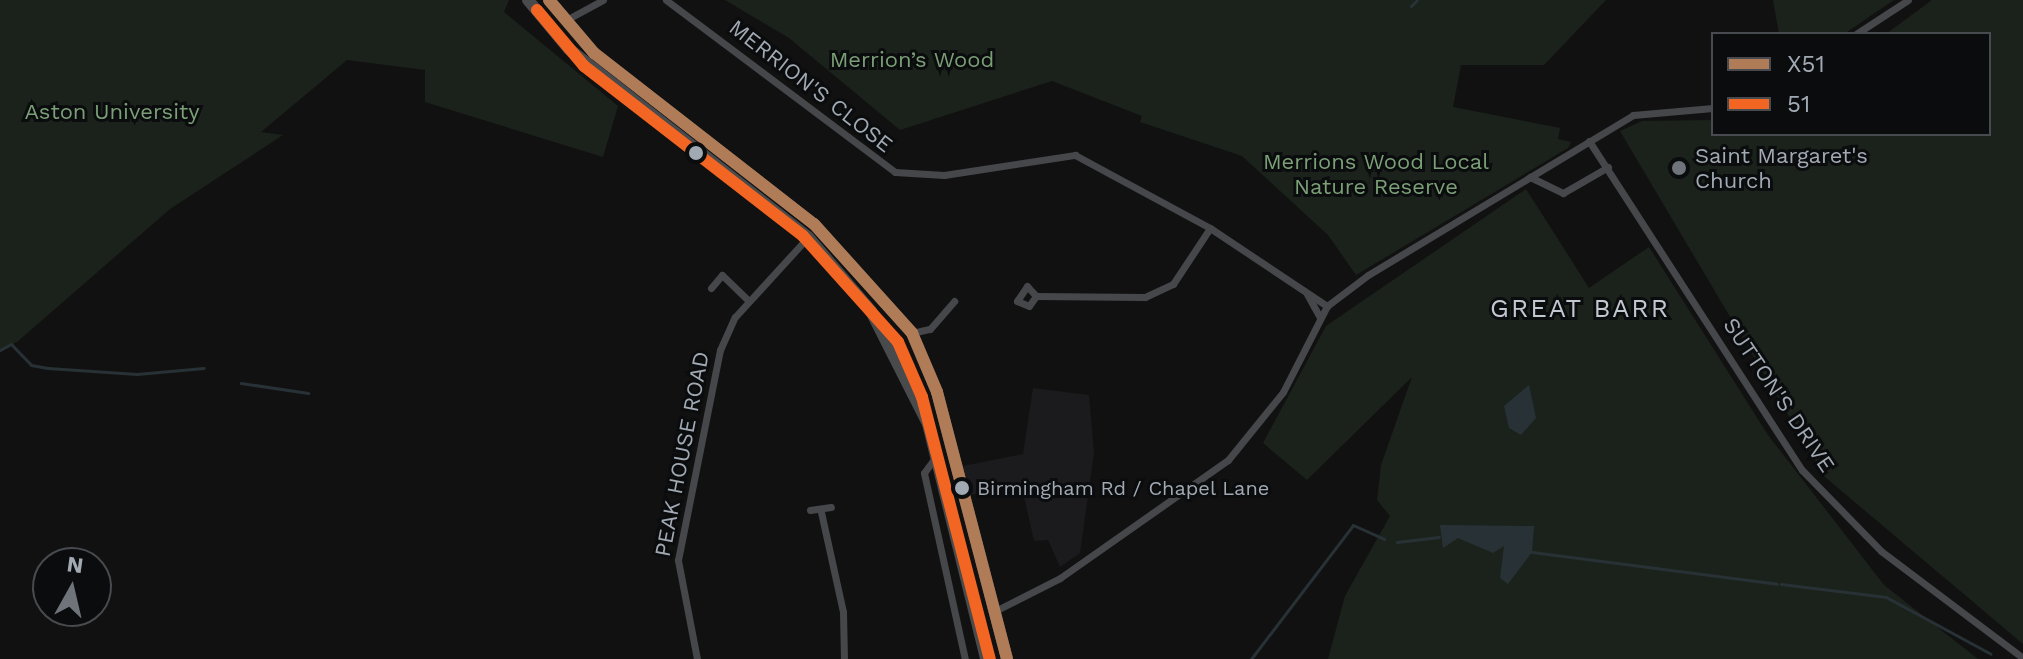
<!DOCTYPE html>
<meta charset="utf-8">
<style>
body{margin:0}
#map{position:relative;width:2023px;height:659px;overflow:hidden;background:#111;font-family:"Work Sans",sans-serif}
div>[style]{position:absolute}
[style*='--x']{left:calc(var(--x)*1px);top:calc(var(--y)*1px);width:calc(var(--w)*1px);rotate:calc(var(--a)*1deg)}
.built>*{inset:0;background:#1b1b1d}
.green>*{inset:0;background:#1b221b}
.water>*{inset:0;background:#283236}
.stream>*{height:3px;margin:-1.5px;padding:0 1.5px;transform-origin:1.5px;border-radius:1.5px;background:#283236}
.street>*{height:7px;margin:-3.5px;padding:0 3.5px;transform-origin:3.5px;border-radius:3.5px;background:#45474a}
.highway>*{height:12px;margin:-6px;padding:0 6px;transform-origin:6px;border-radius:6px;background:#484a4c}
.bus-1>*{height:12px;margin:-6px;padding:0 6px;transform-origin:6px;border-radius:6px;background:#b07c57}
.bus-2>*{height:12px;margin:-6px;padding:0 6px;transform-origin:6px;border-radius:6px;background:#f26522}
.dots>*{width:22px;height:22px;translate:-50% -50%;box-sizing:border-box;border:4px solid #0b0c0d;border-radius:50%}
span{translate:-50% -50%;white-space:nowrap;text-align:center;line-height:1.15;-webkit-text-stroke:6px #0b0c0d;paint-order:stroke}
.bus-label{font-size:20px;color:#a1a9b3}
.left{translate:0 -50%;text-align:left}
.park-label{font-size:22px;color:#7b9f77}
.street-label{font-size:22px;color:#a1a9b3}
.poi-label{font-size:22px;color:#a1a9b3}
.quarter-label{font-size:26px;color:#c2c8cf;letter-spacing:2px}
.legend{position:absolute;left:1711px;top:32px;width:280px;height:104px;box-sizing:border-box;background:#0b0c0d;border:2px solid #474b4f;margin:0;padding:10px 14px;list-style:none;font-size:24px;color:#a1a9b3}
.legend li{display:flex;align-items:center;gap:16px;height:40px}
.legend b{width:40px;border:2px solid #474b4f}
.north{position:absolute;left:32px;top:547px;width:80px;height:80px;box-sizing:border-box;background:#0b0c0d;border:2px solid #474b4f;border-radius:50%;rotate:8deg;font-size:22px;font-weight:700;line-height:32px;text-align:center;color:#a1a9b3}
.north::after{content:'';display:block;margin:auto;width:28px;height:36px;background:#6f747a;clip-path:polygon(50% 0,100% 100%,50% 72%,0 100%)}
</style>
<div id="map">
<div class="built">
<div style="clip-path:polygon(1033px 388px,1089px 395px,1094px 453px,1080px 553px,1060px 567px,1048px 540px,1034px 541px,1022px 487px,970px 495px,963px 466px,1023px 454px)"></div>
</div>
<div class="green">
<div style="clip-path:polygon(0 0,509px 0,504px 12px,618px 106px,603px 157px,425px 102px,425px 70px,347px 60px,261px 132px,283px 135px,170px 209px,17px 342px,0 349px)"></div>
<div style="clip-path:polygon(725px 0,1606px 0,1544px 65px,1461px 65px,1453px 107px,1560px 128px,1558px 139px,1571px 142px,1568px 148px,1356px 275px,1328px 235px,1242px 156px,1140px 122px,1142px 116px,1052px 81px,900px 130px,789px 38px)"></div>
<div style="clip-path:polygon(1773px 0,1894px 0,1844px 34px,1779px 34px)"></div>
<div style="clip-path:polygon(1932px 0,2023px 0,2023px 644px,1825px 477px,1620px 131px,1642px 121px,1713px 120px,1713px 134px,1989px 134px,1989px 34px,1886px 34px)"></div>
<div style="clip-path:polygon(1526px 189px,1589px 288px,1649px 247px,1768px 435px,1884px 585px,1978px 659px,1328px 659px,1345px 596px,1390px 516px,1377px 500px,1381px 465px,1412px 377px,1307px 480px,1263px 443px,1326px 326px)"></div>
</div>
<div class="water">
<div style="clip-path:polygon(1529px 385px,1536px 418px,1521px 435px,1509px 428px,1504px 406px)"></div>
<div style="clip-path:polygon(1440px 525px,1534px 526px,1532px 552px,1508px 584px,1500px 578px,1504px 546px,1493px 553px,1458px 538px,1443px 548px)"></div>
</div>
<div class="stream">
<div style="--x:1411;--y:6;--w:8;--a:-45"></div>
<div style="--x:0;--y:350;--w:13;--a:-29"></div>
<div style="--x:11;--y:344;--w:29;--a:46"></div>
<div style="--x:31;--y:365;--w:17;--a:10"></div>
<div style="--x:48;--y:368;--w:89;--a:3.9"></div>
<div style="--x:137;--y:374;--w:67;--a:-5.1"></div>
<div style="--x:241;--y:383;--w:68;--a:8.5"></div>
<div style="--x:1397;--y:542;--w:42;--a:-6.8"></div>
<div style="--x:1532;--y:552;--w:247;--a:7.4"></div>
<div style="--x:1781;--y:584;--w:106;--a:7.1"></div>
<div style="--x:1886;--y:597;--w:119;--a:28.5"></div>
<div style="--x:1251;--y:659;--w:168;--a:-52.7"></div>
<div style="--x:1353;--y:525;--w:34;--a:24"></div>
</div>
<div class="street">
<div style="--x:666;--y:0;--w:286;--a:36.9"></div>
<div style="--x:895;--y:172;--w:49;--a:3.5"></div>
<div style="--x:944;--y:175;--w:133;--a:-8.7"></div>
<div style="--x:1075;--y:155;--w:153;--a:28.4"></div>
<div style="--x:1210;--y:228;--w:141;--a:33.7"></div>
<div style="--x:566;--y:20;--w:42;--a:-28.4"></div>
<div style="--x:1856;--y:34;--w:62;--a:-33.2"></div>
<div style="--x:1589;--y:141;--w:392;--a:57.1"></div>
<div style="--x:1802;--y:470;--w:113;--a:45.7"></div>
<div style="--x:1881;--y:551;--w:178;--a:37"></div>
<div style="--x:1530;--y:177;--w:37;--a:26"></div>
<div style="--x:1563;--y:193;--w:52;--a:-30"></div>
<div style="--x:711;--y:288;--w:17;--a:-50"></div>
<div style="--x:722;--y:275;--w:37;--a:44"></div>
<div style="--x:1307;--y:294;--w:26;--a:61"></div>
<div style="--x:1036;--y:296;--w:12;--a:125"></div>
<div style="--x:1029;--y:306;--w:13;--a:-157"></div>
<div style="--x:1017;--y:301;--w:18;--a:-56"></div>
<div style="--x:1027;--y:286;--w:13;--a:48"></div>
<div style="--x:1036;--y:296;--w:109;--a:0.5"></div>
<div style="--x:1145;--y:297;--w:31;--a:-25"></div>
<div style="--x:1173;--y:284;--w:67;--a:-56.5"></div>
<div style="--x:912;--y:333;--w:18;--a:-13"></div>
<div style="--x:930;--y:329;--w:37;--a:-49"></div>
<div style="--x:937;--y:455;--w:22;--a:126"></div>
<div style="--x:924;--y:473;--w:190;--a:77.6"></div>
<div style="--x:810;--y:510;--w:21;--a:-8"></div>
<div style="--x:821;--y:512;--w:102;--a:77.6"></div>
<div style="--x:843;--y:612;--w:47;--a:88.8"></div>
<div style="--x:993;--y:612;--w:75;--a:-26.9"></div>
<div style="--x:1060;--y:578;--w:205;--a:-35.1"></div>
<div style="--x:1228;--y:460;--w:87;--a:-51"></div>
<div style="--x:1283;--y:392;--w:97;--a:-62.9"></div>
<div style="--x:1327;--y:306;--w:51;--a:-37.1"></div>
<div style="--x:1368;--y:275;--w:310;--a:-31.1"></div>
<div style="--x:1633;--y:115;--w:80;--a:-5"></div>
<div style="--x:697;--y:659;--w:101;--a:-100.9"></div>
<div style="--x:678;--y:560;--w:214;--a:-78.7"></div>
<div style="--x:720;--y:350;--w:36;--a:-66"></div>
<div style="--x:735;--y:317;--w:108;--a:-47.6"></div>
</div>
<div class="highway">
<div style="--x:528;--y:0;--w:64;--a:50.1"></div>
<div style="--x:569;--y:49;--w:304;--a:38.2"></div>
<div style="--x:808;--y:237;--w:97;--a:49.6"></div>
<div style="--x:871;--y:311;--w:127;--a:63.2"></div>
<div style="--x:928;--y:424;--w:242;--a:76.1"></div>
<div style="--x:549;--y:0;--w:70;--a:49.7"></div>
<div style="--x:594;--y:53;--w:279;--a:37.9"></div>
<div style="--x:814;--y:224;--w:147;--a:48"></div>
<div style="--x:912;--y:333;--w:64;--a:67"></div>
<div style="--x:937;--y:392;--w:276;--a:75.3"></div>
</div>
<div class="bus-1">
<div style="--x:549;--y:0;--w:70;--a:49.7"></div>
<div style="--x:594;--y:53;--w:279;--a:37.9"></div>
<div style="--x:814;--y:224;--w:147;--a:48"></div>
<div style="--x:912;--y:333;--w:64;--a:67"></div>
<div style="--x:937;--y:392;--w:276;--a:75.3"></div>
</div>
<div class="bus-2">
<div style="--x:537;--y:10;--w:73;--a:50"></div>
<div style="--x:584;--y:66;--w:277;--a:37.8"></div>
<div style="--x:803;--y:236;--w:142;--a:48.1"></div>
<div style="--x:898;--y:342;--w:60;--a:66.4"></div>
<div style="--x:922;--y:397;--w:271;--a:75.5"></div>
</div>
<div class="dots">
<div style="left:696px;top:153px;background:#a1a9b3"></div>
<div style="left:1679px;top:168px;background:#6f747a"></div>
<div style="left:962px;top:488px;background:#a1a9b3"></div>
</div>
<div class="bus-label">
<span class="left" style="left:977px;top:488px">Birmingham Rd / Chapel Lane</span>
</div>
<div class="park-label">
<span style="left:912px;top:60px">Merrion’s Wood</span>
<span style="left:112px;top:112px">Aston University</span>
<span style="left:1376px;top:174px">Merrions Wood Local<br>Nature Reserve</span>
</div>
<div class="street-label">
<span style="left:811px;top:86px;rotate:38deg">MERRION'S CLOSE</span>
<span style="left:1779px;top:395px;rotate:56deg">SUTTON'S DRIVE</span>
<span style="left:682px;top:454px;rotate:-79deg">PEAK HOUSE ROAD</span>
</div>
<div class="poi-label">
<span class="left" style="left:1695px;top:168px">Saint Margaret's<br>Church</span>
</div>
<div class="quarter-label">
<span style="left:1580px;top:309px">GREAT BARR</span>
</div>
<ul class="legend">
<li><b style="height:10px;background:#b07c57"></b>X51</li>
<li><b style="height:10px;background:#f26522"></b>51</li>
</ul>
<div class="north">N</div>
</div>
